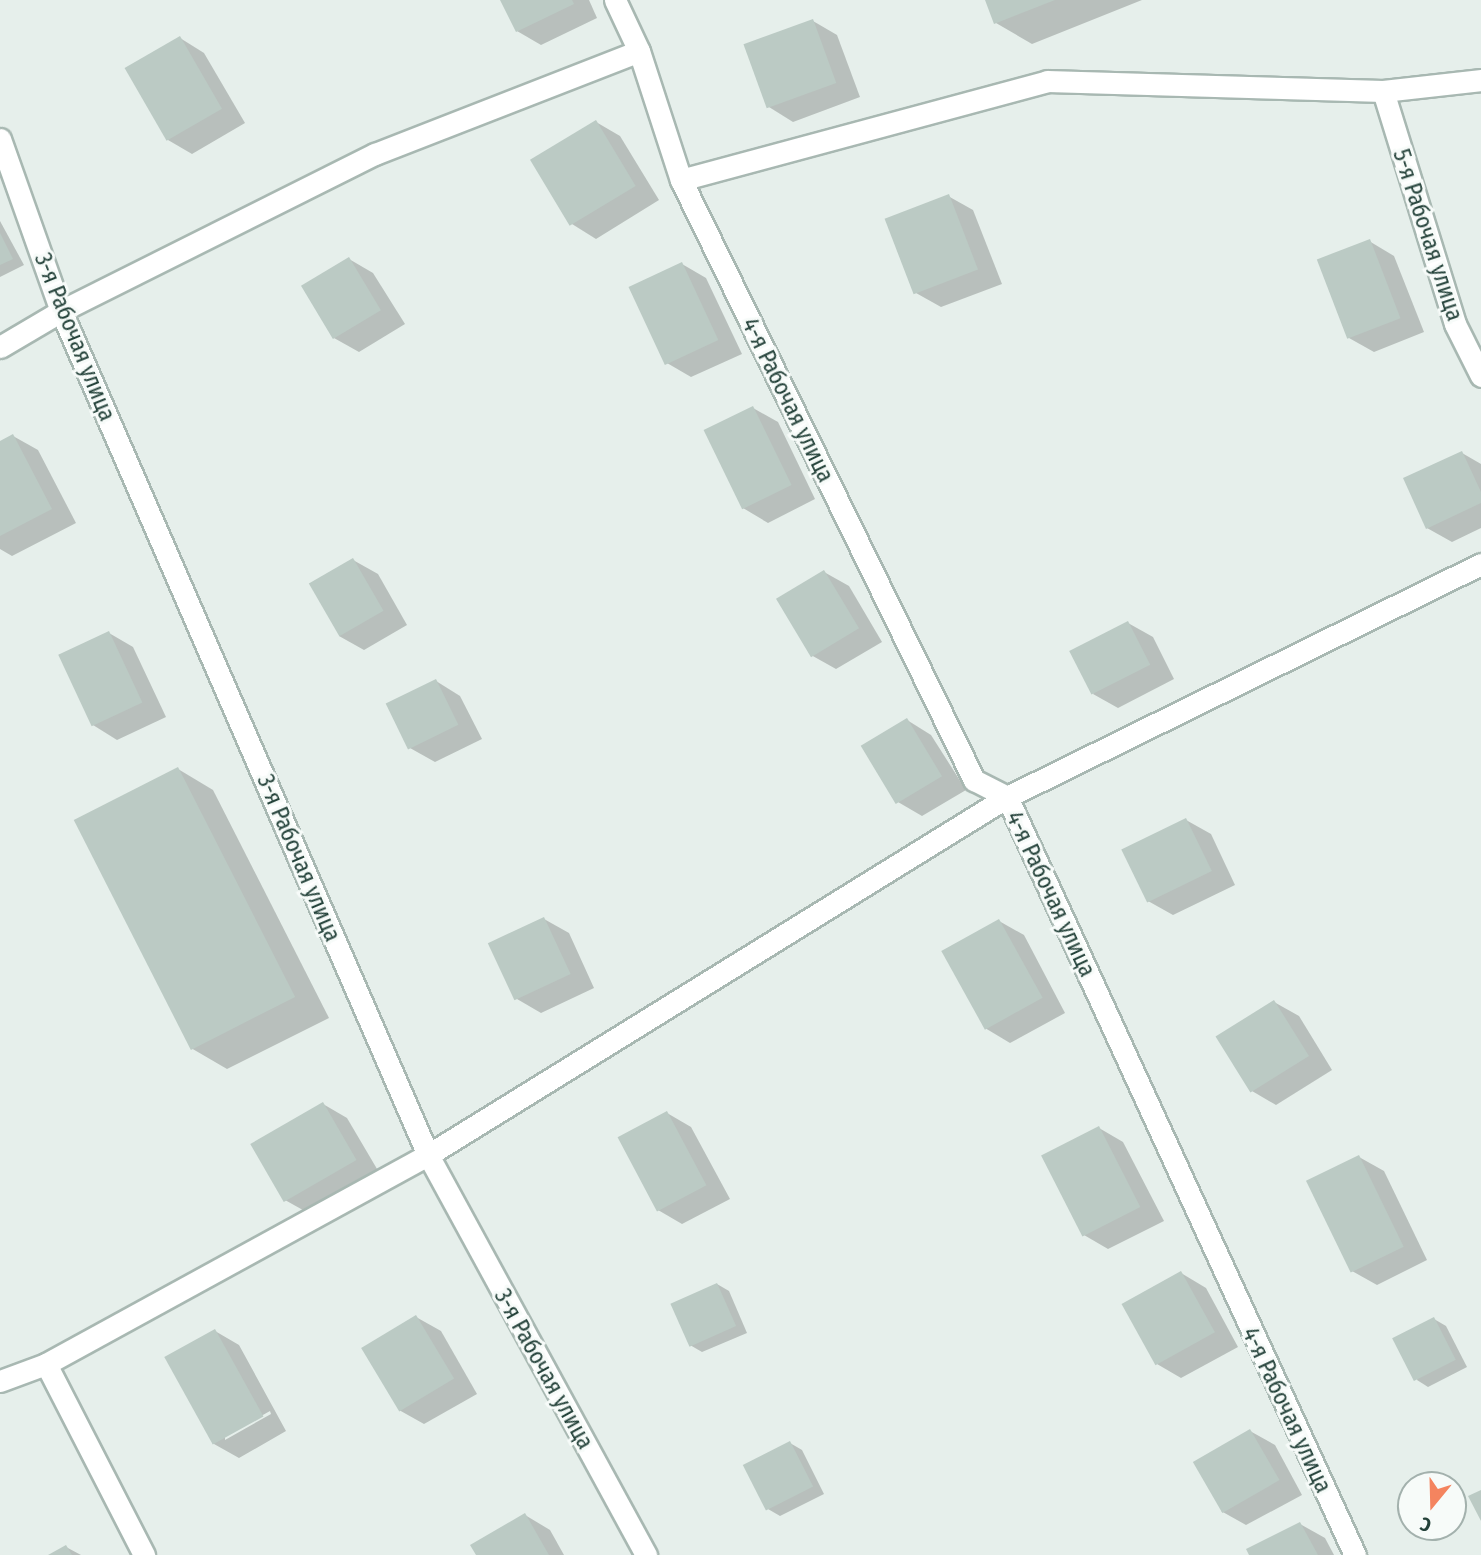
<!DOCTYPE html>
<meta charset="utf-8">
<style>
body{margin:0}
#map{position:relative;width:1481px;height:1555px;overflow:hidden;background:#e6efeb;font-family:"Fira Sans Condensed",sans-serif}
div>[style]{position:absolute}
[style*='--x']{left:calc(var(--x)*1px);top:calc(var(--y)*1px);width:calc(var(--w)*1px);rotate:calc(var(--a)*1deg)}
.shadow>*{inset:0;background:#0003}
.building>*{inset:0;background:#bbcac4;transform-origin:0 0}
.roads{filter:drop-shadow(2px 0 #a8b8b2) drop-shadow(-2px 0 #a8b8b2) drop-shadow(0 2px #a8b8b2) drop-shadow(0 -2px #a8b8b2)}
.street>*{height:21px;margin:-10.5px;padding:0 10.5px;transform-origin:10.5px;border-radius:10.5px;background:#fff}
span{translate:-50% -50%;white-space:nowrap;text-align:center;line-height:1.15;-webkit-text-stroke:6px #f7fbf9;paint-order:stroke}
.street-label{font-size:23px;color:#24423a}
.north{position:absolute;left:1397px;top:1471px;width:70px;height:70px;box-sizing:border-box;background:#f7fbf9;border:2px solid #a3b1ad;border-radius:50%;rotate:199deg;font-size:19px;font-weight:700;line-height:28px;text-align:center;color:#24423a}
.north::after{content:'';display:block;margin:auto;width:24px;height:32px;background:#f4845f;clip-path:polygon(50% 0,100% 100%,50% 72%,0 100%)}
</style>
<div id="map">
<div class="shadow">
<div style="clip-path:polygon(502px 0,589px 0,597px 18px,541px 45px,517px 31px)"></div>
<div style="clip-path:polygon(986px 0,1142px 0,1032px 44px,996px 23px)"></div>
<div style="clip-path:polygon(813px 21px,837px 35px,860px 97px,793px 122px,769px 107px)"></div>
<div style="clip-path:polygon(180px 38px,204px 53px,245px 123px,192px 154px,168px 140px)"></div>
<div style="clip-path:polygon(596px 122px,620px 136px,659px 200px,596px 239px,572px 224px)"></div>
<div style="clip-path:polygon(948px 196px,973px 210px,1002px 284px,941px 307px,916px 293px)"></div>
<div style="clip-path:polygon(0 221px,24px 265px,0 277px)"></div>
<div style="clip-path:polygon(1369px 241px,1394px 256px,1424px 332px,1374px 352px,1349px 338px)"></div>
<div style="clip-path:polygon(349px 259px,373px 273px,405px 324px,359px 352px,334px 338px)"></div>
<div style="clip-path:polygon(682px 264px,706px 278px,742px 354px,691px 377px,667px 363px)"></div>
<div style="clip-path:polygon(753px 408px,778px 422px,815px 499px,768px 523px,743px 508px)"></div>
<div style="clip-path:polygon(13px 436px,38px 450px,76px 523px,12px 556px,0 549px,0 443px)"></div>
<div style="clip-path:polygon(1462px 453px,1481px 464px,1481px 528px,1452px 542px,1427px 528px)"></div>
<div style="clip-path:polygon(353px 560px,378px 574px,407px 625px,364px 650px,339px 636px)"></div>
<div style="clip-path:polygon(824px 572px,849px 586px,882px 642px,836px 669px,811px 655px)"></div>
<div style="clip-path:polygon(1128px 623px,1153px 637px,1174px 679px,1118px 708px,1093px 694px)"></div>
<div style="clip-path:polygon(109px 633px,133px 647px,166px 717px,117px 740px,93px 725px)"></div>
<div style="clip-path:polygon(436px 681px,460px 696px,482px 739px,435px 762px,410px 748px)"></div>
<div style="clip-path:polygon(907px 720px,931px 735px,966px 790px,922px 816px,898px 802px)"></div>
<div style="clip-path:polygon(178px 769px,213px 790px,329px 1018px,227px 1069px,191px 1048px)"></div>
<div style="clip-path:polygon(1186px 820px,1211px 834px,1235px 885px,1173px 915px,1148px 901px)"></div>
<div style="clip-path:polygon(544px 919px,569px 933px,594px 988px,541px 1013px,517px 999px,491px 945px)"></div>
<div style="clip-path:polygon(999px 921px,1024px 935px,1065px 1013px,1010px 1043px,985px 1028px)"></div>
<div style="clip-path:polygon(1274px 1002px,1299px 1016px,1332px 1070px,1276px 1105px,1252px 1091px)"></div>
<div style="clip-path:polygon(323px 1104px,347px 1118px,380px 1174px,310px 1214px,285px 1200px)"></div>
<div style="clip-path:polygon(667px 1113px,691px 1127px,730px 1199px,682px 1224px,658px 1210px)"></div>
<div style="clip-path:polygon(1099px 1128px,1123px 1142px,1164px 1221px,1108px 1249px,1084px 1235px)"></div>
<div style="clip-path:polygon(1359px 1157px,1384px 1171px,1427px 1260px,1377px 1285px,1352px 1271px)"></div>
<div style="clip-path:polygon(1181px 1273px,1206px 1288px,1238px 1347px,1181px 1378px,1157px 1364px)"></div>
<div style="clip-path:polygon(717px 1284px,729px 1291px,747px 1333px,702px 1352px,690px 1345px)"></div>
<div style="clip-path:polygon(416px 1317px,441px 1331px,477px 1394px,424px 1424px,399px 1410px)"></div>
<div style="clip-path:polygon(1434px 1319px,1446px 1326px,1467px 1367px,1428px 1387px,1417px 1380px)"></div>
<div style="clip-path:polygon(evenodd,215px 1331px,239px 1345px,286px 1431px,239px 1458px,214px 1444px,215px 1331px,270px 1411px,271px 1414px,225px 1440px,225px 1436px,270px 1411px)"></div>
<div style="clip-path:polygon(1250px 1431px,1275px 1445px,1302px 1495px,1246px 1525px,1221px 1511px)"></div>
<div style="clip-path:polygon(790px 1443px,802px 1450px,824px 1494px,780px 1516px,768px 1509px)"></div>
<div style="clip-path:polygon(525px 1515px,550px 1530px,564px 1555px,478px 1555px)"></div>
<div style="clip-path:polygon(1300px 1524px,1325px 1538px,1334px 1555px,1251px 1555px)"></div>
<div style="clip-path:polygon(66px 1547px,81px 1555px,52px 1555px)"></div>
</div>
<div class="building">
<div style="clip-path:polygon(500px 0,572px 0,574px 4px,516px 32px)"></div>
<div style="clip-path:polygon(985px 0,1055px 0,994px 24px)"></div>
<div style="left:813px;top:19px;width:68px;height:74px;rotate:70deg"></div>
<div style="left:180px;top:36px;width:84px;height:64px;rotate:60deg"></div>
<div style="left:596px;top:120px;width:77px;height:77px;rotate:59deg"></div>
<div style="left:949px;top:194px;width:81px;height:69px;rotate:69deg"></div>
<div style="clip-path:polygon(0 233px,13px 259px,0 265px)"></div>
<div style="left:1370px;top:239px;width:85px;height:57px;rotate:69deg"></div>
<div style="left:349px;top:257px;width:62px;height:56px;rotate:59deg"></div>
<div style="left:682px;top:262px;width:86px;height:59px;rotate:65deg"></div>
<div style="left:753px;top:406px;width:88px;height:55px;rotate:64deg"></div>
<div style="clip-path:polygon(13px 434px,52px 509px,0 536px,0 441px)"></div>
<div style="clip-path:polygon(1462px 451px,1481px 492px,1481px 503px,1426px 529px,1403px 478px)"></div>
<div style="left:353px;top:558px;width:61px;height:51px;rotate:60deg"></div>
<div style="left:824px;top:570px;width:68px;height:56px;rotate:59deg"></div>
<div style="left:1128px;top:621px;width:49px;height:66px;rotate:63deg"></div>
<div style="left:109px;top:631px;width:79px;height:56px;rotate:65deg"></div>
<div style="left:436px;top:679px;width:51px;height:56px;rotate:64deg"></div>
<div style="left:907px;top:718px;width:68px;height:54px;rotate:59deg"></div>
<div style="left:178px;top:767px;width:258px;height:117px;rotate:63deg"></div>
<div style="left:1186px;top:818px;width:59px;height:72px;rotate:64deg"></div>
<div style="left:544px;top:917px;width:63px;height:62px;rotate:65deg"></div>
<div style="left:999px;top:919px;width:90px;height:66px;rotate:61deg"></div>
<div style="left:1274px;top:1000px;width:66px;height:69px;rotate:58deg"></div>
<div style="left:323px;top:1102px;width:67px;height:84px;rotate:60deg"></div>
<div style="left:667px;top:1111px;width:84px;height:56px;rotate:62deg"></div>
<div style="left:1099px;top:1126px;width:91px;height:65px;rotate:63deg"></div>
<div style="left:1359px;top:1155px;width:102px;height:59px;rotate:64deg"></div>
<div style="left:1181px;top:1271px;width:70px;height:68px;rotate:61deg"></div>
<div style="left:717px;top:1283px;width:47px;height:51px;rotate:66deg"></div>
<div style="left:416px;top:1315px;width:74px;height:64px;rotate:59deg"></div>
<div style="left:1434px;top:1317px;width:48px;height:47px;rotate:63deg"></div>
<div style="left:215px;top:1329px;width:100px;height:58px;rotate:61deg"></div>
<div style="left:1250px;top:1429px;width:59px;height:66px;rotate:60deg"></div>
<div style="left:790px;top:1441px;width:51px;height:53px;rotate:63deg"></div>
<div style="clip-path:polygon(1481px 1490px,1481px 1521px,1468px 1496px)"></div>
<div style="clip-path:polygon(525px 1513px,549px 1555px,476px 1555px,470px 1545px)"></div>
<div style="clip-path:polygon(1300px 1522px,1318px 1555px,1249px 1555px,1246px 1549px)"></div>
<div style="clip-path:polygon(66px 1545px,72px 1555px,48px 1555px)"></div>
</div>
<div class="roads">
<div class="street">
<div style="--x:615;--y:0;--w:56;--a:64.8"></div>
<div style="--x:639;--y:51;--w:136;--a:72"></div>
<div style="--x:681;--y:180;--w:668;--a:63.97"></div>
<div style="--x:974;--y:780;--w:37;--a:27"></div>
<div style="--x:1007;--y:797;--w:834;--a:65.34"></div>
<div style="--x:1383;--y:91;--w:244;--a:72.8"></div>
<div style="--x:1455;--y:324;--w:58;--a:63.4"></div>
<div style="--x:0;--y:139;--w:182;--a:70.5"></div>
<div style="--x:61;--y:311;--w:920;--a:66.5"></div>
<div style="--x:428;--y:1155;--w:456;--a:61.4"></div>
<div style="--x:681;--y:180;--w:379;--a:-15.1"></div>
<div style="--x:1047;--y:81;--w:336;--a:1.7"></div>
<div style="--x:1383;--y:91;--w:99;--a:-6.4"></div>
<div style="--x:0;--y:347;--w:71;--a:-30.5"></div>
<div style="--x:61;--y:311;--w:351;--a:-26.6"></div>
<div style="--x:375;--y:154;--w:283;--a:-21.3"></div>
<div style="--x:46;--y:1364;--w:435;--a:-28.7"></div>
<div style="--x:428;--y:1155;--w:681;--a:-31.73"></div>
<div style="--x:1007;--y:797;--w:528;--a:-26.18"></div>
<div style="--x:0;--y:1381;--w:49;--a:-20.3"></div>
<div style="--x:46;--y:1364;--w:215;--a:62.8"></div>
</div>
</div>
<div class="street-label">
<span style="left:1428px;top:235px;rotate:72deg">5-я Рабочая улица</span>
<span style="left:75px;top:337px;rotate:68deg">3-я Рабочая улица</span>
<span style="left:788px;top:400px;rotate:64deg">4-я Рабочая улица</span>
<span style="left:299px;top:858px;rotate:67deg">3-я Рабочая улица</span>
<span style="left:1051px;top:894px;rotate:65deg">4-я Рабочая улица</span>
<span style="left:544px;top:1369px;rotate:61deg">3-я Рабочая улица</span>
<span style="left:1287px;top:1410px;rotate:65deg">4-я Рабочая улица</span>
</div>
<div class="north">С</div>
</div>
